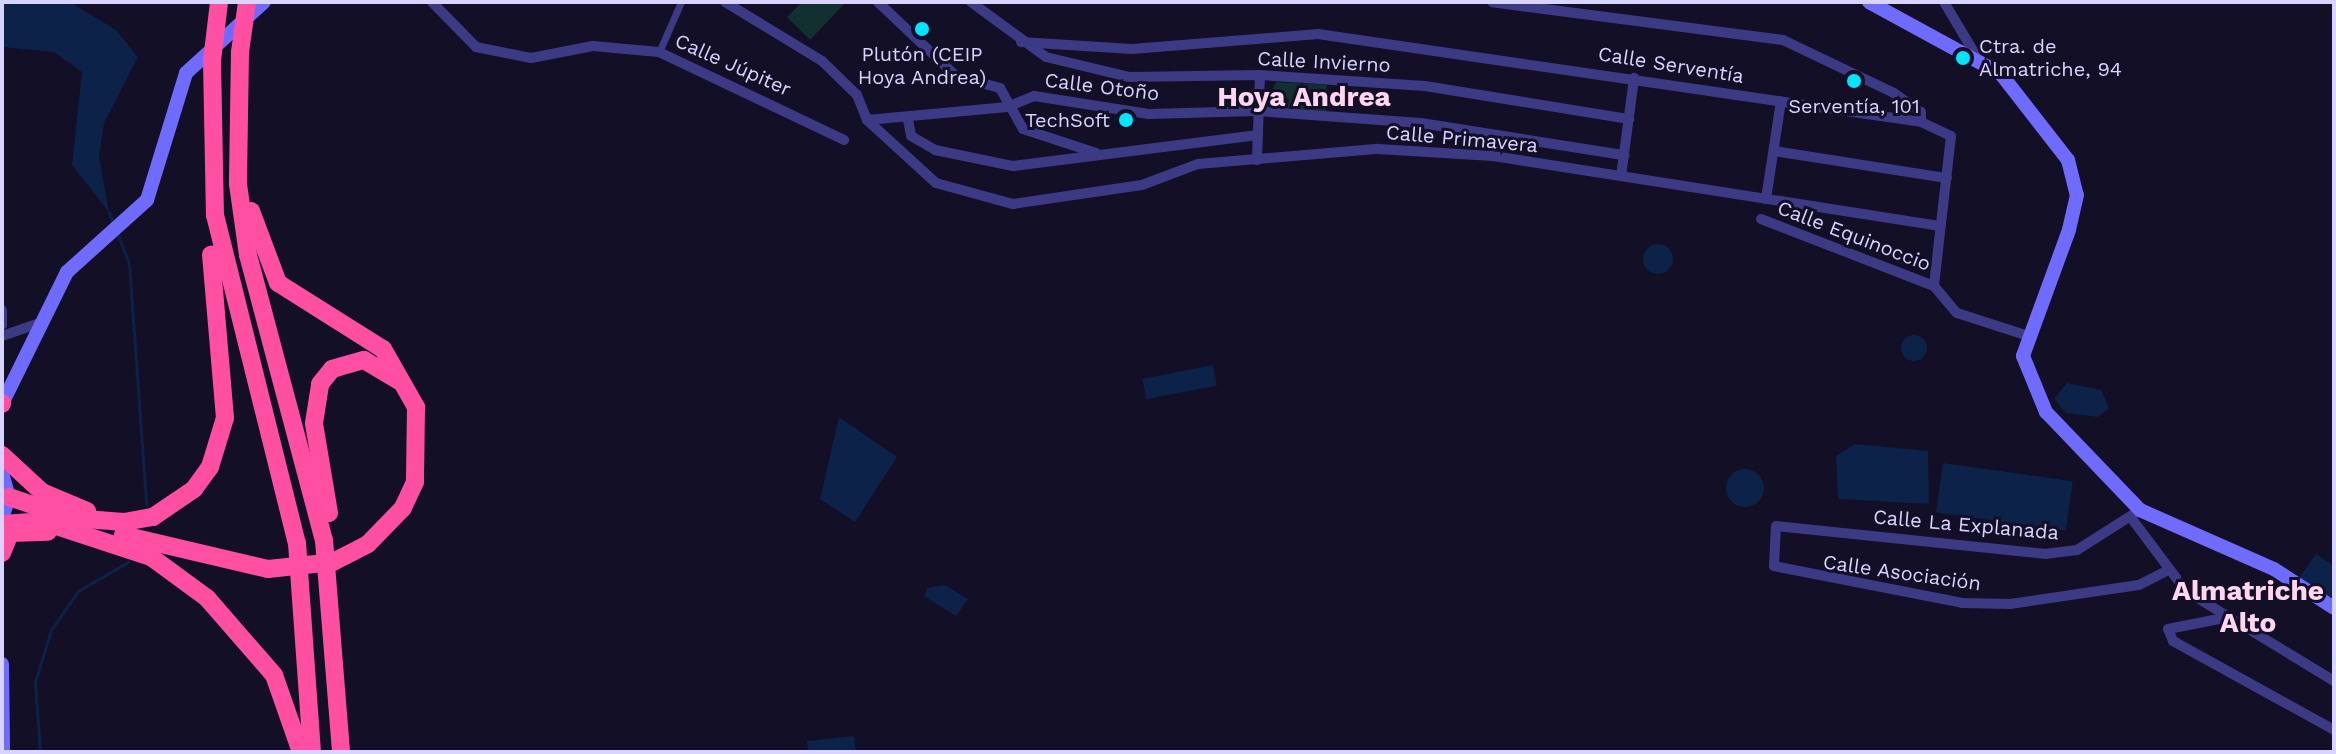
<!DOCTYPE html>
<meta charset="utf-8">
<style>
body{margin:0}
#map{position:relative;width:2336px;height:754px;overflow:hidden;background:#130f26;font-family:"Work Sans",sans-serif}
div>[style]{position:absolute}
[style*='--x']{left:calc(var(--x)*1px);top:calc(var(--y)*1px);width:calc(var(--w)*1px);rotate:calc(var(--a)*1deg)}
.green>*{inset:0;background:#12302f}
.water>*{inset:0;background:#0c2248;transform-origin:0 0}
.round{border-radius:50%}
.stream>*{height:3px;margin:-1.5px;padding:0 1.5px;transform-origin:1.5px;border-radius:1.5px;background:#0c2248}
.pedestrian>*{height:7px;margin:-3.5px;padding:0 3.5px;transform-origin:3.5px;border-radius:3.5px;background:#3d3a85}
.minor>*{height:10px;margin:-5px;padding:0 5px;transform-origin:5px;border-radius:5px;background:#3d3a85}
.secondary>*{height:14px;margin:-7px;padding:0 7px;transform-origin:7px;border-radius:7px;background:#6f6bff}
.motorway>*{height:18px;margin:-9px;padding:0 9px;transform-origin:9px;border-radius:9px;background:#ff4fa3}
.motorway-bridge>*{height:18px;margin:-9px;padding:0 9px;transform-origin:9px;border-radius:9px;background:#ff4fa3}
.dots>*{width:22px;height:22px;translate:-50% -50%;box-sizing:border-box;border:4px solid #130f26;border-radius:50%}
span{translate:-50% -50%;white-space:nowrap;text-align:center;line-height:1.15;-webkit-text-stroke:6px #130f26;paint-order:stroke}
.poi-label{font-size:20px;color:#d9d4ff}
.left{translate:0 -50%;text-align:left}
.right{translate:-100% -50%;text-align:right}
.street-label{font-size:20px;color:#d9d4ff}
.district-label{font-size:28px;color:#ffd6f0;font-weight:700}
.frame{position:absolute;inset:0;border:4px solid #d9d4ff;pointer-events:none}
</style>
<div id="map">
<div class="green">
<div style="clip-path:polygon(802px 2px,846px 2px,810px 40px,787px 17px)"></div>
<div style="clip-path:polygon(1276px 82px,1327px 85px,1326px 111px,1276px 107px,1267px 100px)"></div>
</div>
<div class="water">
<div style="clip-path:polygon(2px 2px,70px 2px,116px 30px,138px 57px,104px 123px,99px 157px,109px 212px,72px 165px,82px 72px,54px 52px,2px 47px)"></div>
<div class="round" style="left:1643px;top:244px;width:30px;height:30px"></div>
<div class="round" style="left:1901px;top:335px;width:26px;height:26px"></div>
<div style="left:1213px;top:365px;width:21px;height:72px;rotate:79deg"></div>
<div style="clip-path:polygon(2067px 383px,2101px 390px,2109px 408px,2098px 417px,2066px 413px,2054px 399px)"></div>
<div style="clip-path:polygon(839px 417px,897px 457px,855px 522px,820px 499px)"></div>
<div style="clip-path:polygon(1855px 444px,1928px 451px,1929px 504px,1838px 499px,1836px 456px)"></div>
<div style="left:1943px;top:463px;width:131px;height:50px;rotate:8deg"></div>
<div class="round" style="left:1726px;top:469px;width:38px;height:38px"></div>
<div style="clip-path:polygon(2316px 554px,2334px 566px,2334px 601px,2299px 578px)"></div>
<div style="clip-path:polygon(945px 585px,968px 599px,956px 616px,924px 596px,927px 588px)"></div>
<div style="clip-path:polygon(854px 736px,856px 752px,808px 752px,807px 741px)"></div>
</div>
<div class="stream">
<div style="--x:109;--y:212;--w:13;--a:72"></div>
<div style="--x:118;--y:235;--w:31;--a:69"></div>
<div style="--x:129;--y:264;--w:241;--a:85.9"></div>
<div style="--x:40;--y:752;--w:70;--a:-94.1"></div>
<div style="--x:35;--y:682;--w:54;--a:-72.9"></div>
<div style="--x:51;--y:630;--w:47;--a:-55.3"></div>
<div style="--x:78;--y:591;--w:58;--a:-30.1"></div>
</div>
<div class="pedestrian">
<div style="--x:659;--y:52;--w:55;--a:-66.3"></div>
</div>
<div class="minor">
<div style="--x:432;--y:2;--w:63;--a:45.6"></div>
<div style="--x:476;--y:47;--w:56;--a:11.3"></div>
<div style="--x:531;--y:58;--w:63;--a:-11"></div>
<div style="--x:593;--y:46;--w:66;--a:5.2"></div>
<div style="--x:659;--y:52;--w:205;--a:25.4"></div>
<div style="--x:725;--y:2;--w:114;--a:31.3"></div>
<div style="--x:822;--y:61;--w:49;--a:44.2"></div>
<div style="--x:857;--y:95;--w:27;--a:68"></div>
<div style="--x:867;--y:120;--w:93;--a:42.4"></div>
<div style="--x:936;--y:183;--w:80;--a:15.3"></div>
<div style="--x:1013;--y:204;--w:130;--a:-8.4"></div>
<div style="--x:1142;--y:185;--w:60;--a:-20.6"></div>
<div style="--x:1198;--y:164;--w:181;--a:-4.8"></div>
<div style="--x:1378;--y:149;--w:115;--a:3.5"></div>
<div style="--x:1493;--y:156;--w:453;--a:8.9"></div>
<div style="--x:878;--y:2;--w:108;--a:43.5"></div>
<div style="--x:956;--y:76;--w:46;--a:15.3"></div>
<div style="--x:1000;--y:88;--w:47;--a:60.7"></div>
<div style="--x:1023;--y:129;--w:77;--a:18.2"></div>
<div style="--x:971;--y:2;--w:93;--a:36.3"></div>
<div style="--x:1046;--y:57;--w:85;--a:13.5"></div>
<div style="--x:1129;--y:77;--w:131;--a:-0.9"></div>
<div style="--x:1260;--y:75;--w:165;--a:3.8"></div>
<div style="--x:1425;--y:86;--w:207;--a:9.2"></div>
<div style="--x:1944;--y:2;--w:61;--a:59.2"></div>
<div style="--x:1021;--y:42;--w:111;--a:3.6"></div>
<div style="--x:1132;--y:49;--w:187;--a:-4.6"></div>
<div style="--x:1318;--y:34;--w:609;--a:8.3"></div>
<div style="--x:1921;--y:122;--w:10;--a:-90"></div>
<div style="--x:1921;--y:112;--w:33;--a:-145"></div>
<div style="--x:1894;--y:93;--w:123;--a:-154.5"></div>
<div style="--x:1783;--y:40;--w:293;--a:-172.6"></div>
<div style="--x:867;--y:120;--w:141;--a:-5.3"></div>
<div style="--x:1007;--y:107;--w:29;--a:-22"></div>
<div style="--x:1034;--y:96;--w:116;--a:8.9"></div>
<div style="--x:1149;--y:114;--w:108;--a:-1.6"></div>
<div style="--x:1257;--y:111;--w:164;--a:4.2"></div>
<div style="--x:1421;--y:123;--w:206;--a:9"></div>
<div style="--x:908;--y:120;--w:16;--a:79"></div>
<div style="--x:911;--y:136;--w:28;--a:30"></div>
<div style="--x:935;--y:150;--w:80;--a:11.6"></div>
<div style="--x:1013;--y:166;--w:247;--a:-7.2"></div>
<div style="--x:1921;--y:122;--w:33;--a:25"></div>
<div style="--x:1951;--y:136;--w:151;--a:96.5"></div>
<div style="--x:1934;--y:286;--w:35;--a:50"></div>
<div style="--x:1957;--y:313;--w:71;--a:17.9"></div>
<div style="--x:1774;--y:151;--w:175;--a:8.9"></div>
<div style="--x:1257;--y:160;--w:85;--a:-88"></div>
<div style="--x:1621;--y:176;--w:99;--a:-82.4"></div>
<div style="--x:1766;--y:199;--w:99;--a:-81.3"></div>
<div style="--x:1761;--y:219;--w:186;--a:21.2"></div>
<div style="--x:2;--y:310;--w:15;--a:90"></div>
<div style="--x:2;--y:336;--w:36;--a:-19"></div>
<div style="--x:2140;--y:510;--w:75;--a:147.6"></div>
<div style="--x:2077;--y:550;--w:31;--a:173"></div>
<div style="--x:2046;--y:554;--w:271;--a:-174.1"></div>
<div style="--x:1776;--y:526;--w:40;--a:92.9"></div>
<div style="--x:1774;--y:566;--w:192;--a:11.1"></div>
<div style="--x:1962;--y:603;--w:48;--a:1.2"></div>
<div style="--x:2010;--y:604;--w:130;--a:-8.4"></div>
<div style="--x:2139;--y:585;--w:30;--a:-27"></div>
<div style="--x:2132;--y:519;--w:90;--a:53.1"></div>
<div style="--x:2186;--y:591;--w:173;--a:31.3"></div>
<div style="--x:2224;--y:618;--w:57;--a:168.9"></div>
<div style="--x:2168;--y:629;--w:13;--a:67"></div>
<div style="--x:2173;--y:641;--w:184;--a:28.9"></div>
</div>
<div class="secondary">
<div style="--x:1869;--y:2;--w:150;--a:28.6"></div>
<div style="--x:2001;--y:74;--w:109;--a:52.1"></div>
<div style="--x:2068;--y:160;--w:36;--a:76"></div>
<div style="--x:2077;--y:195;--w:36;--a:103"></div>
<div style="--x:2069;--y:230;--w:134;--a:110.1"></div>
<div style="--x:2023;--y:356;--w:61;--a:67.7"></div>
<div style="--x:2046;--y:412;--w:136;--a:46.2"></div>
<div style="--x:2140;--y:510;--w:146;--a:23.8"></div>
<div style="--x:2274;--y:569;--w:72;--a:33"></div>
<div style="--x:2;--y:404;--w:147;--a:-63.8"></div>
<div style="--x:67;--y:272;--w:108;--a:-42"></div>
<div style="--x:147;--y:200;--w:133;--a:-72.9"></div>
<div style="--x:186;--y:73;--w:105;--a:-42.3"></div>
<div style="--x:2;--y:473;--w:25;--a:74"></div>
<div style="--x:9;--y:497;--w:23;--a:108"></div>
<div style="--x:2;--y:664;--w:88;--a:89.3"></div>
</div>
<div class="motorway">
<div style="--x:240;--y:52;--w:132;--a:90.9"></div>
<div style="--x:238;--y:184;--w:72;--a:82"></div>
<div style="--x:248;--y:255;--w:295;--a:75.1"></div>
<div style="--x:324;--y:540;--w:213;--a:85.4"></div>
<div style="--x:212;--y:61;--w:154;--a:88.9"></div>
<div style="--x:215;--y:215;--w:338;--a:76"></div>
<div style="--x:297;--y:543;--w:210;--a:85.9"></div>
<div style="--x:251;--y:211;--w:77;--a:69.4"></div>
<div style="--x:278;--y:283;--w:124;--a:32.2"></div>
<div style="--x:383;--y:349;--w:67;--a:60.4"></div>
<div style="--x:416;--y:407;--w:75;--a:90.8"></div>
<div style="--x:415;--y:482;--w:29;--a:115"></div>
<div style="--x:403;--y:508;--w:50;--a:134.2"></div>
<div style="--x:2;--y:404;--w:1;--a:-90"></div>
<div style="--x:2;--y:455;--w:54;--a:42.8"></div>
<div style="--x:42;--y:492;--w:49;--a:22.9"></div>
<div style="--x:9;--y:497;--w:65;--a:18.7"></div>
<div style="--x:71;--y:518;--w:53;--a:4.3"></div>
<div style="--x:124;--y:522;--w:29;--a:-10"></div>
<div style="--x:153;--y:517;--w:50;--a:-34.3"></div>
<div style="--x:194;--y:489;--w:27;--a:-54"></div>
<div style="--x:210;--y:467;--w:51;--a:-73"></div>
<div style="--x:225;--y:418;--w:164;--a:-94.9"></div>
<div style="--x:329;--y:513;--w:91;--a:-99.5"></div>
<div style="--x:314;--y:423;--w:39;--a:-81"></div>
<div style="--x:320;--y:384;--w:19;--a:-51"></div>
<div style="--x:332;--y:369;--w:33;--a:-16"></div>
<div style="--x:364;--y:360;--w:41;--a:31"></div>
<div style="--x:44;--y:522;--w:113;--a:18.1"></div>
<div style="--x:151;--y:557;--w:69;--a:36.2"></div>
<div style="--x:207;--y:598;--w:102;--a:49"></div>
<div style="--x:274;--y:675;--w:82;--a:70.7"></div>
<div style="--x:2;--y:524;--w:45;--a:-3.8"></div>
<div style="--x:123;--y:535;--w:149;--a:13.2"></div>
<div style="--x:2;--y:553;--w:22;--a:-68"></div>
<div style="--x:10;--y:533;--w:38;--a:-2"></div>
</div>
<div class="motorway-bridge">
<div style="--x:240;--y:52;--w:50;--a:-82"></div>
<div style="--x:212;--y:61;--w:59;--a:-83.2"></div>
<div style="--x:268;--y:569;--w:65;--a:-6.1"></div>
<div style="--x:333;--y:562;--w:39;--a:-27"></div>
</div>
<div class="dots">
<div style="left:922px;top:29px;background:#00e5ff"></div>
<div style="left:1963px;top:58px;background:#00e5ff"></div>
<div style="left:1854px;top:81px;background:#00e5ff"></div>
<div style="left:1126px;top:120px;background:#00e5ff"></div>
</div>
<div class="poi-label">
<span class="left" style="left:1979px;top:58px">Ctra. de<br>Almatriche, 94</span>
<span style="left:922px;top:66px">Plutón (CEIP<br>Hoya Andrea)</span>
<span style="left:1854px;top:106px">Serventía, 101</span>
<span class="right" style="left:1110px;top:120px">TechSoft</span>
</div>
<div class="street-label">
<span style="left:1324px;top:62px;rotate:3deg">Calle Invierno</span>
<span style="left:733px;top:65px;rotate:24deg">Calle Júpiter</span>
<span style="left:1671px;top:65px;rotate:9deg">Calle Serventía</span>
<span style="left:1102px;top:87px;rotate:7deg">Calle Otoño</span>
<span style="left:1462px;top:139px;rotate:5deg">Calle Primavera</span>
<span style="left:1854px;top:236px;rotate:21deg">Calle Equinoccio</span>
<span style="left:1966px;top:525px;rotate:5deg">Calle La Explanada</span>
<span style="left:1902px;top:573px;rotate:8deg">Calle Asociación</span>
</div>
<div class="district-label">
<span style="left:1304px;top:97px">Hoya Andrea</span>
<span style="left:2248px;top:607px">Almatriche<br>Alto</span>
</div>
<div class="frame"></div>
</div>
